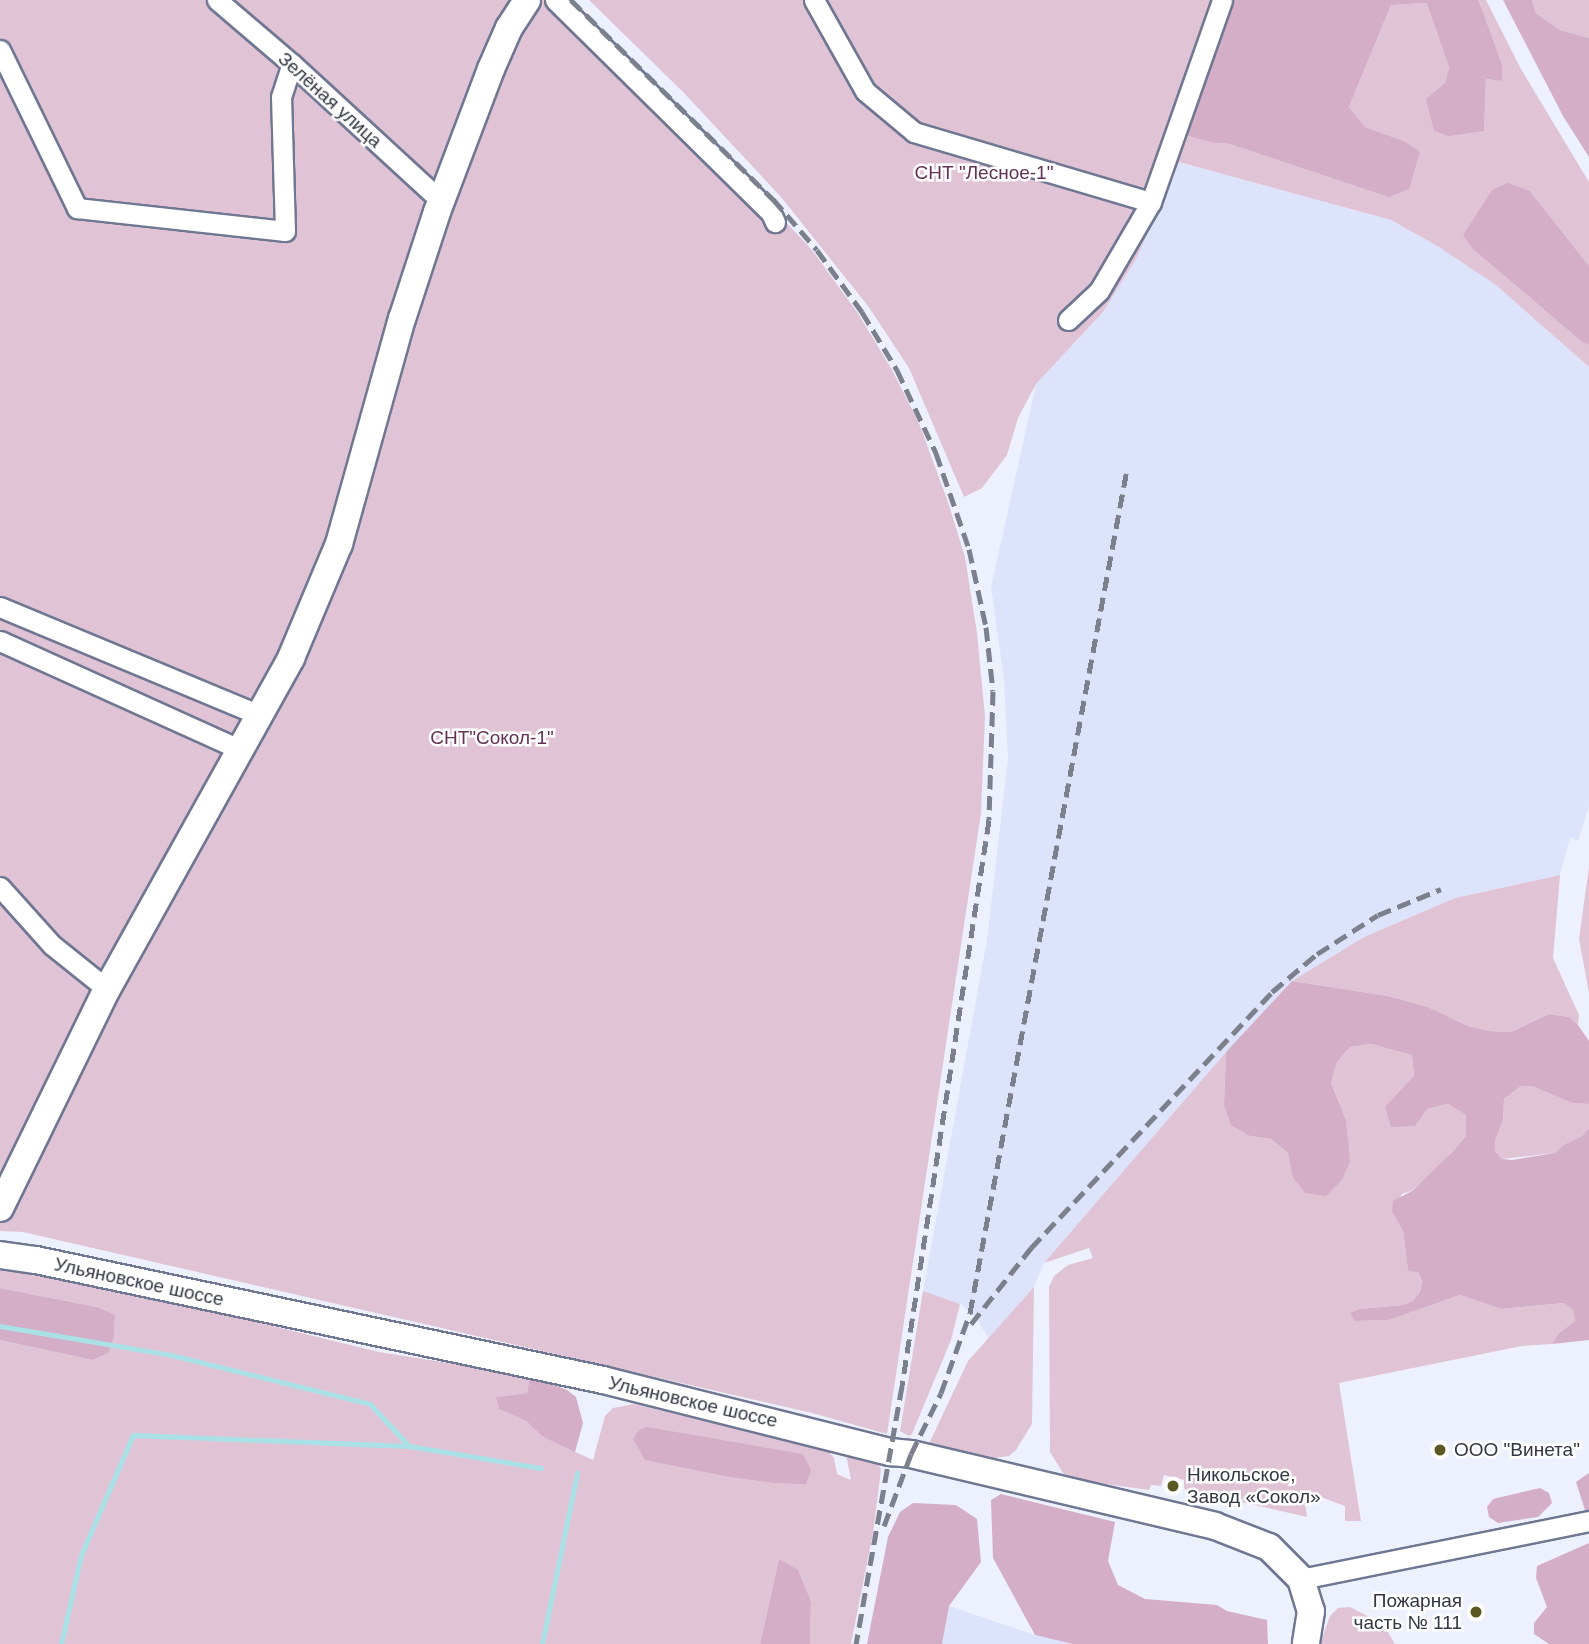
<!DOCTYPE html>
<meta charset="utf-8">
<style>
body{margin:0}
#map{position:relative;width:1589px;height:1644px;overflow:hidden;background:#edf1fd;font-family:Arial,sans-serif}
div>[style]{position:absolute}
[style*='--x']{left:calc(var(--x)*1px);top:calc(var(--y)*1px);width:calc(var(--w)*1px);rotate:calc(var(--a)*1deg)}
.built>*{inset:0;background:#dde3fa}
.green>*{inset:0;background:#e0c4d6}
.forest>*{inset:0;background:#d4adc6}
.stream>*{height:5px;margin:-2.5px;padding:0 2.5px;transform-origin:2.5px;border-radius:2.5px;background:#aae1e7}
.roads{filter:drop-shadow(2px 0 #6f7792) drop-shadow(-2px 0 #6f7792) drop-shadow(0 2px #6f7792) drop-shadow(0 -2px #6f7792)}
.street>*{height:19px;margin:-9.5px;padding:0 9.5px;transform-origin:9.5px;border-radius:9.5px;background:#fff}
.secondary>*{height:26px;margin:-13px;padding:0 13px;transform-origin:13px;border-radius:13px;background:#fff}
.rail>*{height:5px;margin-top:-2.5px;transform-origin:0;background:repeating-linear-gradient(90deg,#7c808c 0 14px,transparent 0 21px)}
.dots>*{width:19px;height:19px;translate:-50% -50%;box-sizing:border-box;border:4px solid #fff;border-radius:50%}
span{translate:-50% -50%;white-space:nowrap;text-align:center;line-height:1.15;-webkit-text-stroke:5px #fff;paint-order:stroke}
.street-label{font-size:19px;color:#333743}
.park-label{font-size:19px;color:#633153}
.poi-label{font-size:19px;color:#333743}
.left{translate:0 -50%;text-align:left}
.right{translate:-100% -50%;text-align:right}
</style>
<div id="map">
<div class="built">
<div style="clip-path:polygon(1178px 162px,1391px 220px,1439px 247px,1497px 285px,1589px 367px,1589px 806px,1578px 841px,1570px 837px,1560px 875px,1455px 898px,1364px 937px,1292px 981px,1226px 1052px,1044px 1263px,1034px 1287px,989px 1339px,975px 1316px,960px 1304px,923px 1291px,987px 940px,1008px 758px,1004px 680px,991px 587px,1036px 384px,1103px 312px,1136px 259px)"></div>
<div style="clip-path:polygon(949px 1606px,1035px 1635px,1073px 1644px,942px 1644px)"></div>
</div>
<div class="green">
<div style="clip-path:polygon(0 0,562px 0,769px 204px,812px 250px,857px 312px,891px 368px,919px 423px,949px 505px,965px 557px,977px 633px,985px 716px,981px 813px,887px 1434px,812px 1413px,23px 1232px,0 1231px)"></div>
<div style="clip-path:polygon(589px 0,1222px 0,1215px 143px,1231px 144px,1404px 141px,1365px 127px,1349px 107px,1391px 5px,1428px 3px,1449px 67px,1445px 83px,1484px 131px,1486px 79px,1502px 81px,1502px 64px,1479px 5px,1478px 0,1486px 0,1521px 69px,1589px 182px,1589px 266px,1530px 191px,1474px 250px,1582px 342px,1589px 345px,1589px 367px,1496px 285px,1439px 247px,1391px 220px,1179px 162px,1136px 259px,1103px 312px,1036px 384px,1018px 418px,1007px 455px,982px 488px,964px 497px,909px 368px,868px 306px,781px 197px,684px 93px)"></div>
<div style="clip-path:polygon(1532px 0,1589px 0,1589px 38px,1560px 30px,1536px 13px)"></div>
<div style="clip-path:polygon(1589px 867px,1589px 993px,1579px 939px)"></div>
<div style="clip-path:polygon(1560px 875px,1553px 958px,1579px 1015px,1578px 1025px,1570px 1017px,1549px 1014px,1511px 1032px,1489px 1031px,1468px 1026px,1428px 1007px,1388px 996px,1292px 981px,1364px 937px,1455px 898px)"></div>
<div style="clip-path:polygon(1371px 1044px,1412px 1055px,1414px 1076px,1401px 1092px,1427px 1109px,1448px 1104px,1466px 1115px,1466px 1136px,1438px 1167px,1411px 1191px,1402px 1194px,1392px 1212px,1403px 1231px,1408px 1269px,1419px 1273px,1422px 1282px,1420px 1292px,1413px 1301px,1403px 1305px,1360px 1309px,1355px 1321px,1389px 1320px,1460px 1295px,1501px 1309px,1564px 1303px,1573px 1310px,1575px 1321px,1559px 1333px,1552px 1344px,1522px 1346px,1339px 1383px,1361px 1521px,1345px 1521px,1345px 1506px,1310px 1493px,1305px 1503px,1307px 1517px,1184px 1489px,1184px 1480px,1164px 1475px,1161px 1486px,1151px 1485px,1149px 1490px,1077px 1480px,1063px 1473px,1050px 1452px,1049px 1287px,1054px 1276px,1068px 1265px,1093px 1258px,1089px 1248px,1044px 1263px,1226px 1052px,1224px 1105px,1250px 1136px,1271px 1139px,1288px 1153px,1292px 1176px,1346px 1120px,1331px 1083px,1337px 1062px,1350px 1047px)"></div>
<div style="clip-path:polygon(1521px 1086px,1532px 1086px,1572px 1103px,1589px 1104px,1589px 1128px,1582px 1136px,1563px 1145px,1555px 1153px,1502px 1159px,1495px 1151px,1495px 1140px,1503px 1120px,1504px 1099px)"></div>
<div style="clip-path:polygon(0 1268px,97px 1283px,379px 1352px,530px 1376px,527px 1393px,497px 1397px,499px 1409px,526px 1421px,543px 1437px,593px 1460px,605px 1416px,613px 1408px,634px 1404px,828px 1451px,834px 1458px,837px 1474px,851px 1480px,846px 1454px,878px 1461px,881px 1470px,873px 1533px,851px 1644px,810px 1644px,811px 1601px,779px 1559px,760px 1644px,0 1644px,0 1340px,92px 1360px,114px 1337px,115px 1316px,97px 1307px,0 1288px)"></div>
<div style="clip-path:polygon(1034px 1287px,1032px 1424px,1016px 1450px,1009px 1456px,988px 1459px,927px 1448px,968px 1361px)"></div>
<div style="clip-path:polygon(923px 1291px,960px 1304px,951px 1340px,912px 1434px,909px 1436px,900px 1431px)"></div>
<div style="clip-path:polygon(1350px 1607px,1383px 1624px,1395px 1644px,1320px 1644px,1330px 1616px,1338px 1608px)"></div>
</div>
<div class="forest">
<div style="clip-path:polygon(1222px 0,1478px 0,1502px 64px,1502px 81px,1486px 79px,1484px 131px,1449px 136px,1434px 131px,1426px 99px,1445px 83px,1449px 67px,1427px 3px,1391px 5px,1349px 107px,1365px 127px,1404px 141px,1420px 152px,1409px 189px,1389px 197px,1231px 144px,1215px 143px,1178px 133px)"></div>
<div style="clip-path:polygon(1503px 0,1532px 0,1536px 13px,1560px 30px,1589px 38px,1589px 157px,1563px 116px)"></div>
<div style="clip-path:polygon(1508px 183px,1530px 191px,1589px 266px,1589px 345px,1582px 342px,1474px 250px,1463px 235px,1492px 190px)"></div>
<div style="clip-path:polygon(1292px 981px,1388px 996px,1428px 1007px,1468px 1026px,1489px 1031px,1511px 1032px,1549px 1014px,1570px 1017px,1578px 1025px,1589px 1041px,1589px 1104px,1572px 1103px,1532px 1086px,1521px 1086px,1504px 1099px,1503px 1120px,1495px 1141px,1495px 1151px,1502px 1159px,1512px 1160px,1555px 1153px,1563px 1145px,1582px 1136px,1589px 1128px,1589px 1340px,1552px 1344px,1559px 1333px,1575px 1321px,1573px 1310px,1564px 1303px,1501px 1309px,1460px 1295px,1389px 1320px,1355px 1321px,1350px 1313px,1360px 1309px,1403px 1305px,1413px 1301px,1420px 1292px,1422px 1282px,1419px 1273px,1408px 1270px,1403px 1231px,1392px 1212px,1393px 1201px,1412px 1191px,1452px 1152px,1466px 1136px,1466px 1115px,1448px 1104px,1427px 1109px,1415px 1126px,1391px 1127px,1385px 1107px,1414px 1076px,1412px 1055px,1371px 1044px,1350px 1047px,1337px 1062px,1331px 1083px,1346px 1120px,1350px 1161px,1342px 1180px,1326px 1196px,1305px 1193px,1292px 1176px,1288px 1153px,1271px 1139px,1250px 1136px,1231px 1125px,1224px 1105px,1226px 1052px)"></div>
<div style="clip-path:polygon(0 1288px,97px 1307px,115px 1315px,114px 1337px,108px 1353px,92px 1360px,0 1340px)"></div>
<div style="clip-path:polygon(530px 1376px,567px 1390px,576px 1397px,583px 1423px,575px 1452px,543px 1437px,526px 1421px,499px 1409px,496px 1397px,527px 1393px)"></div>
<div style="clip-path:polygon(647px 1427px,803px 1454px,811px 1470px,806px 1484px,776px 1483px,730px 1477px,645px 1460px,633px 1439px,639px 1430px)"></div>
<div style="clip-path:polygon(1589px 1473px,1589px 1511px,1585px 1510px,1576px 1482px)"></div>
<div style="clip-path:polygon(1540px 1488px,1549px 1493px,1552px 1503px,1538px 1517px,1498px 1523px,1489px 1517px,1487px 1507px,1493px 1499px)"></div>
<div style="clip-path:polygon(1001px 1494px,1115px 1522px,1108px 1561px,1118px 1585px,1145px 1599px,1217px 1605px,1227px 1611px,1267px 1620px,1268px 1644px,1073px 1644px,1035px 1635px,993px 1558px,991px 1500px)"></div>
<div style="clip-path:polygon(913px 1503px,956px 1505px,977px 1519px,981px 1562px,949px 1606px,942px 1644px,867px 1644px,888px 1537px,900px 1512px)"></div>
<div style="clip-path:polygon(1589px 1543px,1589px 1644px,1549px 1644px,1534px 1634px,1534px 1623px,1547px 1607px,1536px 1578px,1537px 1566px)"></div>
<div style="clip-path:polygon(779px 1559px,798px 1570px,811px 1602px,810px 1644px,760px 1644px)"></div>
</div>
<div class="stream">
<div style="--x:0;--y:1326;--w:173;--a:9.6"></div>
<div style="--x:171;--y:1355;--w:205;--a:13.8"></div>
<div style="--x:370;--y:1404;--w:57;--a:47.1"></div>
<div style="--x:61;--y:1644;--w:91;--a:-77.3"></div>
<div style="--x:81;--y:1555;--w:131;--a:-66.6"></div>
<div style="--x:133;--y:1435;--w:276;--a:2.3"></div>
<div style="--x:409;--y:1446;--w:134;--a:9.5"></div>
<div style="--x:542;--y:1644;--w:175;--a:-78.4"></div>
</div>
<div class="roads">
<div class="street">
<div style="--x:217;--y:0;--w:99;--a:40.5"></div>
<div style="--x:292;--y:64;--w:204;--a:42.6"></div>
<div style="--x:555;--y:0;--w:303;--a:44.6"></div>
<div style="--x:771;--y:213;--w:10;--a:66"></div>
<div style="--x:814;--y:0;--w:104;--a:60.7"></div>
<div style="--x:865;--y:91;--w:64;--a:39.9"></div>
<div style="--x:914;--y:132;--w:247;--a:16.5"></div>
<div style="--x:0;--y:50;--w:176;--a:64"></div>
<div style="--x:77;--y:208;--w:209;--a:6.3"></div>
<div style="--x:285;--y:231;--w:134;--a:-91.7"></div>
<div style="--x:281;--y:97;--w:35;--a:-72"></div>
<div style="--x:1068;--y:320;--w:42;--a:-43.1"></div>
<div style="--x:1099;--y:291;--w:103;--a:-59.7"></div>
<div style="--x:1151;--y:202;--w:214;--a:-70.6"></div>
<div style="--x:0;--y:607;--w:282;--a:22.6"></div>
<div style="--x:0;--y:641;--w:265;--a:24.3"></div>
<div style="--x:0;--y:887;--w:78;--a:48.1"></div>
<div style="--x:52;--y:945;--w:70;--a:38.7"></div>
<div style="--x:1301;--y:1579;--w:294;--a:-11.4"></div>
</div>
<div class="secondary">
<div style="--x:0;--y:1208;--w:244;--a:-64"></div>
<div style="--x:107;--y:989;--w:379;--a:-60.9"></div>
<div style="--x:291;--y:658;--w:124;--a:-67.2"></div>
<div style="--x:339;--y:544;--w:234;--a:-74.4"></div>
<div style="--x:402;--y:319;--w:113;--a:-71.9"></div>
<div style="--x:437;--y:212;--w:153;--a:-69.3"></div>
<div style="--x:491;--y:69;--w:45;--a:-66.3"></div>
<div style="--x:509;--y:28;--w:33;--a:-57"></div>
<div style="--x:0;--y:1255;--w:36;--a:8"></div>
<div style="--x:36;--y:1260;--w:580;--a:11.95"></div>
<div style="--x:603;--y:1380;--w:296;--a:14.1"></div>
<div style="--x:890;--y:1452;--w:21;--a:5"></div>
<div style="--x:911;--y:1454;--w:312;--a:13.3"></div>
<div style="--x:1215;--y:1526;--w:58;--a:21.3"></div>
<div style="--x:1269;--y:1547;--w:45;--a:45"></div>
<div style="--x:1301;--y:1579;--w:34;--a:73"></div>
<div style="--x:1311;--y:1611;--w:33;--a:99"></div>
</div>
</div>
<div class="rail">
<div style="--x:571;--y:0;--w:284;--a:44.6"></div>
<div style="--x:773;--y:199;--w:67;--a:49.2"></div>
<div style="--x:817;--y:250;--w:77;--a:54"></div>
<div style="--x:862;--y:312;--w:68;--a:58.9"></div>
<div style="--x:897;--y:370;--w:92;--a:64.8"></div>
<div style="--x:936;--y:453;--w:102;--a:71"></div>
<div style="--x:969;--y:549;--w:80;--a:77.7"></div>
<div style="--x:986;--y:627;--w:64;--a:83.8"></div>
<div style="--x:993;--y:691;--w:129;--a:91.8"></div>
<div style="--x:989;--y:820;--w:573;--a:98.74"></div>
<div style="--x:902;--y:1386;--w:262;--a:100.1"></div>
<div style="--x:971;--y:1324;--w:97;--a:-51.7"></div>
<div style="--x:1031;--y:1248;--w:352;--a:-46.7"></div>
<div style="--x:1272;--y:992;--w:59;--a:-40.2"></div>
<div style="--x:1317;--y:954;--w:72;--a:-32.6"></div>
<div style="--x:1378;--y:915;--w:68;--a:-22.4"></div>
<div style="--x:884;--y:1526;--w:77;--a:-69.4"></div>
<div style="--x:911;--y:1454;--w:68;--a:-63.8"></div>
<div style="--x:941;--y:1393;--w:85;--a:-70.1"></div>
<div style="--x:970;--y:1313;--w:858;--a:-79.46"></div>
</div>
<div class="dots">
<div style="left:1440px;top:1450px;background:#5c5824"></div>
<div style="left:1173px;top:1486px;background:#5c5824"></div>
<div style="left:1476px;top:1612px;background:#5c5824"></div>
</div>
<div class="street-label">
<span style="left:330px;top:100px;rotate:42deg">Зелёная улица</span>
<span style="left:139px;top:1282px;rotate:12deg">Ульяновское шоссе</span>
<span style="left:693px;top:1402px;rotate:13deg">Ульяновское шоссе</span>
</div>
<div class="park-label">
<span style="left:984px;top:173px">СНТ "Лесное-1"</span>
<span style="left:492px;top:738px">СНТ"Сокол-1"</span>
</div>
<div class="poi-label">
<span class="left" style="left:1454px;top:1450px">ООО "Винета"</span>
<span class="left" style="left:1187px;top:1486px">Никольское,<br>Завод «Сокол»</span>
<span class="right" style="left:1462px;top:1612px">Пожарная<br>часть № 111</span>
</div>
</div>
